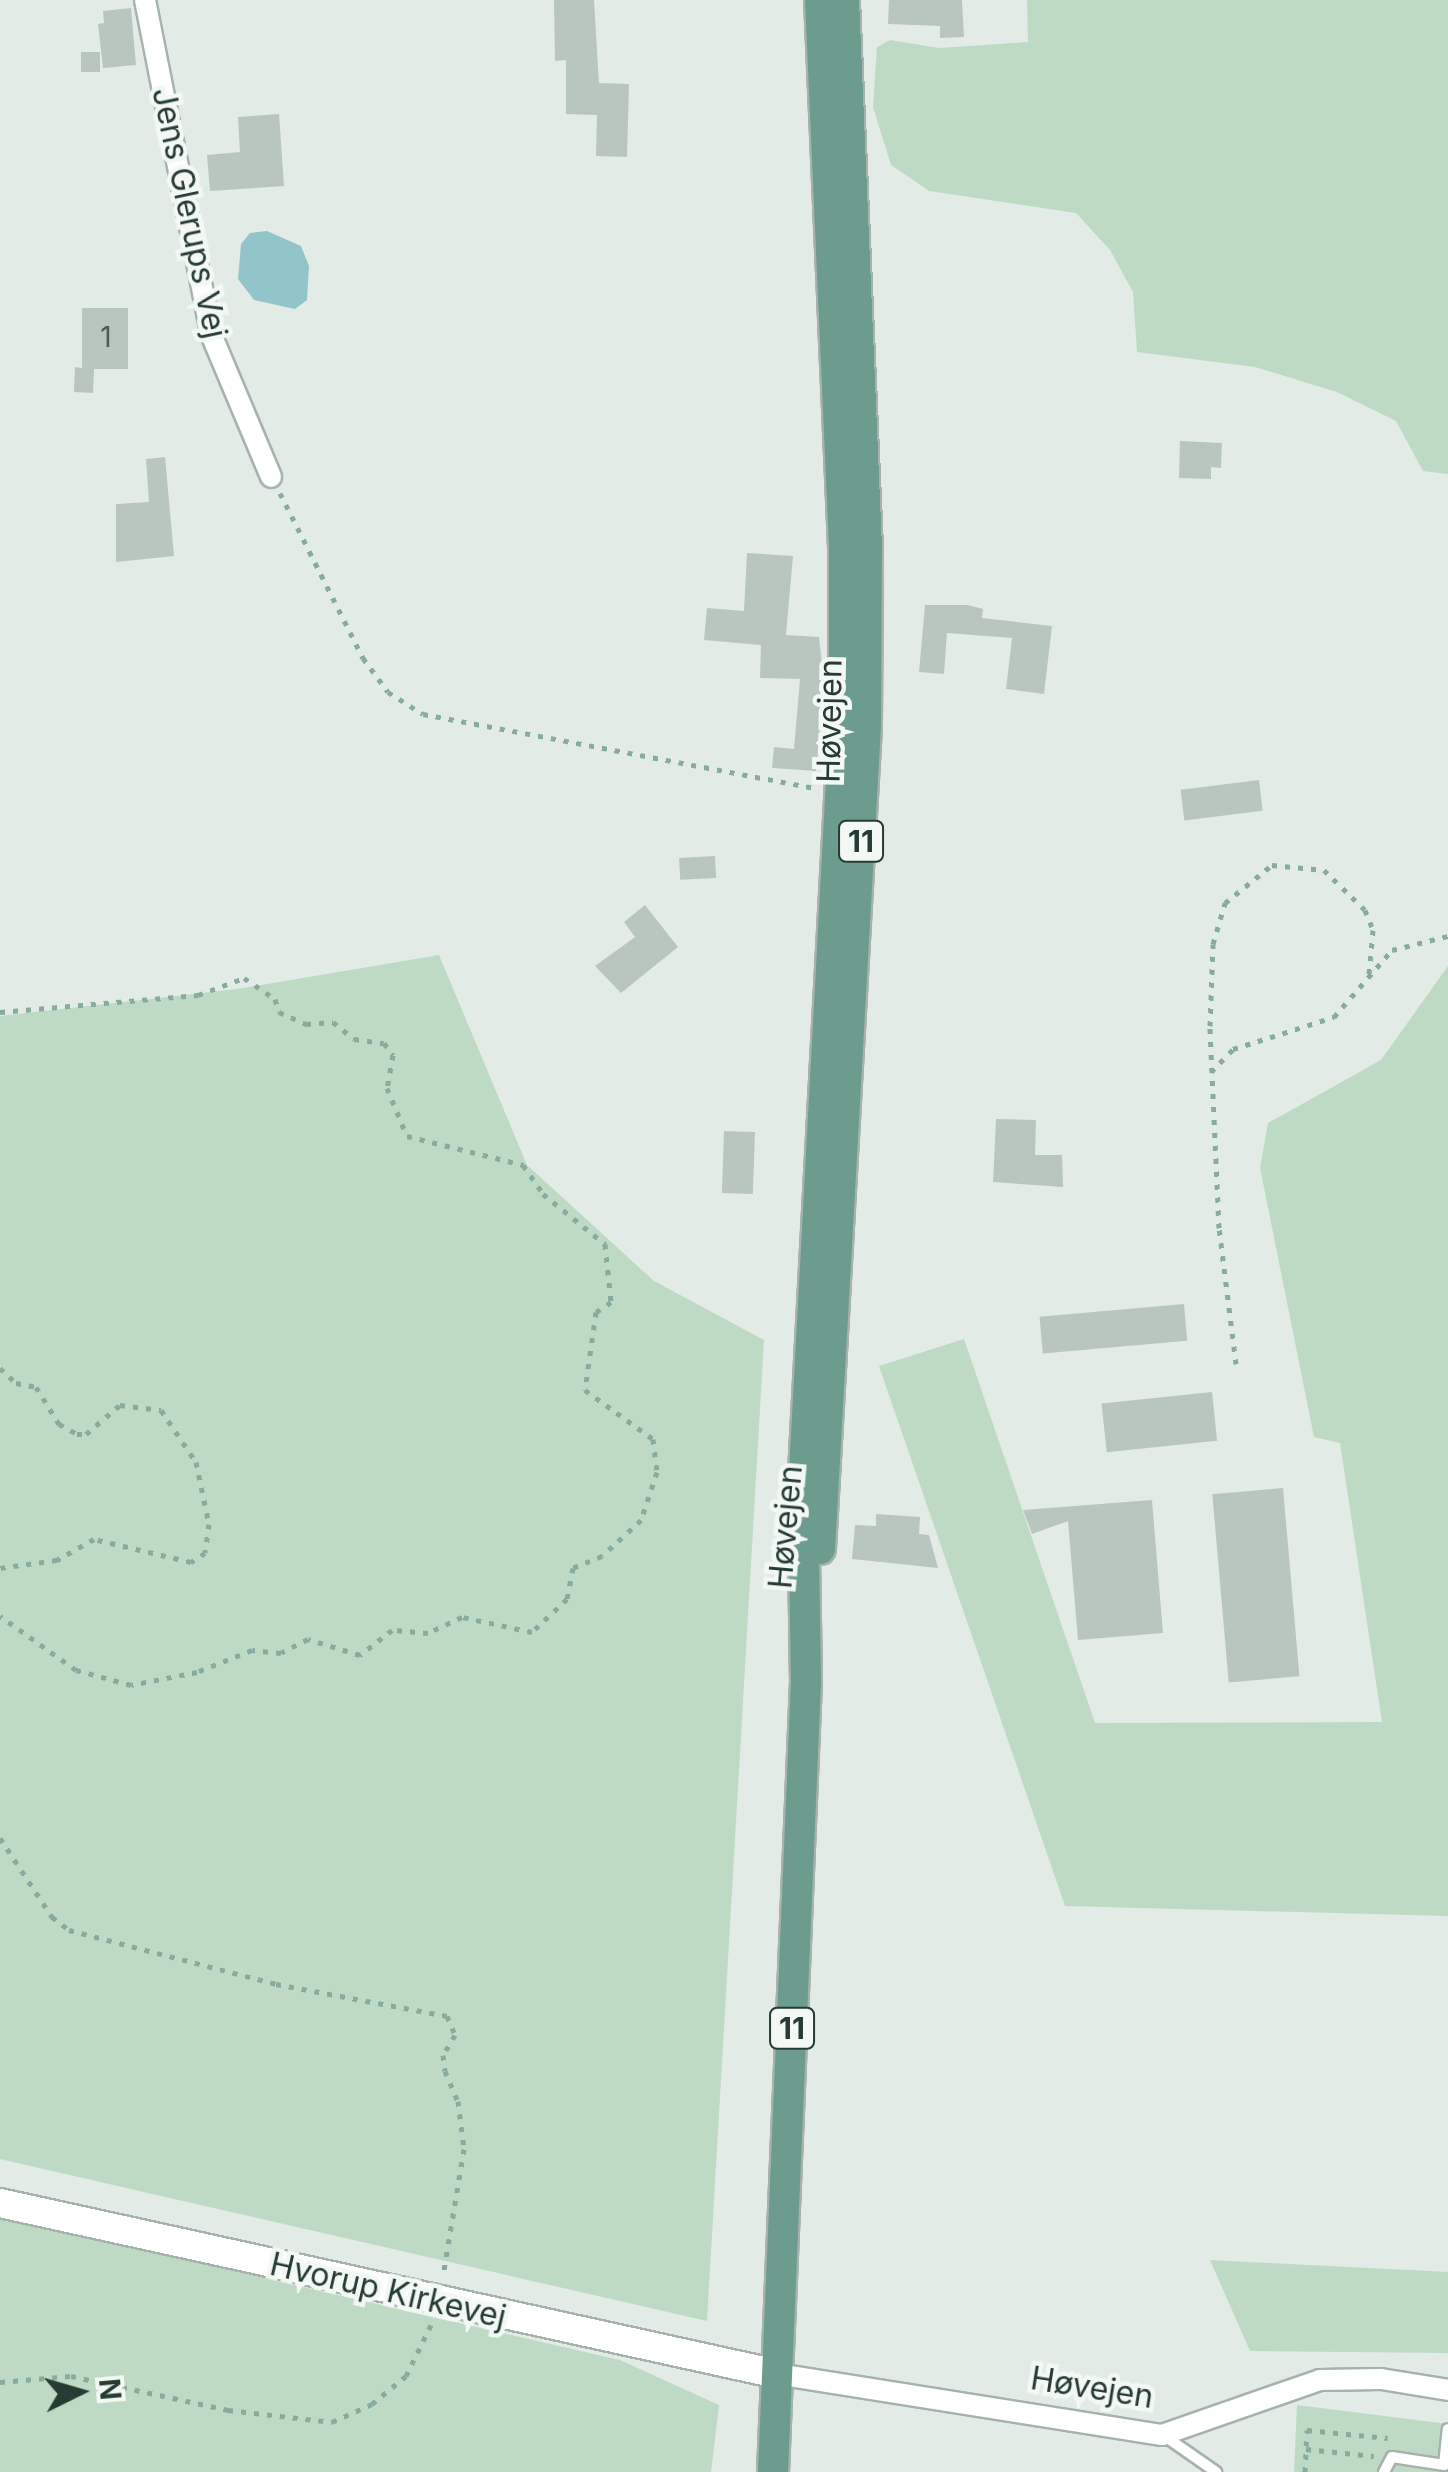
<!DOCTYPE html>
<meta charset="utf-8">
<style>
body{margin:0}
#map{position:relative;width:1448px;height:2472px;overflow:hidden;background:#e3ebe7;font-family:Inter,sans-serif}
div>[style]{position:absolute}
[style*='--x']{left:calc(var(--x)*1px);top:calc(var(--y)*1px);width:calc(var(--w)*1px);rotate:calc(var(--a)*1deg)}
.green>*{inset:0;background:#bedac4}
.water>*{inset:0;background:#91c5ca}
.building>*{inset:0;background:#b9c6c0;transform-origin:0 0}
.path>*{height:5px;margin-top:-2.5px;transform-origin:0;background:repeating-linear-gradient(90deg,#87ab9e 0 5px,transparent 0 13px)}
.roads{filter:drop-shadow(2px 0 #a6b3ad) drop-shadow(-2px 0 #a6b3ad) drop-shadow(0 2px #a6b3ad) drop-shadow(0 -2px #a6b3ad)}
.lane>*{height:10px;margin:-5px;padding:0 5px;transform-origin:5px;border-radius:5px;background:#fff}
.street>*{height:20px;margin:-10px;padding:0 10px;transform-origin:10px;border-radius:10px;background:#fff}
.secondary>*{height:28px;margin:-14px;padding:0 14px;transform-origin:14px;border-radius:14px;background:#fff}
.primary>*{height:30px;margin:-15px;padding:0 15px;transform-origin:15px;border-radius:15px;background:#6c9c8d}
span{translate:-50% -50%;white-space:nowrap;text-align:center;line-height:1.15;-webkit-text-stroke:9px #f3f8f5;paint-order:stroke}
.number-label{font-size:28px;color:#4a5e56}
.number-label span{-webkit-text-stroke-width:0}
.shield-label span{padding:2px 8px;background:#f3f8f5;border:2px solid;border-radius:8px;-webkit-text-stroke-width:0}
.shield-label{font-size:30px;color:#253b33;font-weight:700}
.street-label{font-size:32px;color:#253b33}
.north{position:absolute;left:30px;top:2342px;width:100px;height:100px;-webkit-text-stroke:8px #f3f8f5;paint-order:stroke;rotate:85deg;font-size:28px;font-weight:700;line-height:40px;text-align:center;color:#253b33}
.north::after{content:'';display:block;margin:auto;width:35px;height:45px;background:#253b33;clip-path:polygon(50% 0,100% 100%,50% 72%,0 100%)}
</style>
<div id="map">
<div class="green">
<div style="clip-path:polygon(1027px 0,1448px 0,1448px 474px,1423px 471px,1396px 421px,1337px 392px,1255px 367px,1137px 352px,1133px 292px,1110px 250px,1076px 213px,929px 191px,891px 165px,873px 107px,877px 47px,890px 40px,939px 48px,1028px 42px)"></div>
<div style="clip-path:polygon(439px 955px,527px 1165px,654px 1281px,764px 1340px,707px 2321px,0 2159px,0 1016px,237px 989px)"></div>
<div style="clip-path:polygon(1448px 966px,1448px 1916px,1065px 1906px,879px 1366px,964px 1339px,1095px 1723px,1382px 1722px,1340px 1443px,1314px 1437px,1260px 1168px,1268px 1123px,1381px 1060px)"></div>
<div style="clip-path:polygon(0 2217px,620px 2360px,719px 2405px,711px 2472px,0 2472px)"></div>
<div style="clip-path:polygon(1210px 2260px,1448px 2272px,1448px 2353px,1250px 2351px)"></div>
<div style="clip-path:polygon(1297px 2405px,1448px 2424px,1448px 2472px,1294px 2472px)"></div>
</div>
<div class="water">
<div style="clip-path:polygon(267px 231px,301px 246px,309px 266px,307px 300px,295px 309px,254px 300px,238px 279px,241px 244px,250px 233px)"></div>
</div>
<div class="building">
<div style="clip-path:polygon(554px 0,594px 0,599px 83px,629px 84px,627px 157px,596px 156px,597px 115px,566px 114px,566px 60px,555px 61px)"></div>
<div style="clip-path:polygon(889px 0,962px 0,964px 37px,940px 38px,940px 26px,888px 24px)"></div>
<div style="clip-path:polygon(131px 8px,136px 65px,103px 68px,98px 24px,104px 23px,103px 11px)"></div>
<div style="left:81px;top:52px;width:19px;height:20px"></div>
<div style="clip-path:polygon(279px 114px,284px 186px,210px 191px,207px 155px,240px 152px,238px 117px)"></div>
<div style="clip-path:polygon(82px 308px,128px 308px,128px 369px,94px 369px,93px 393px,74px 392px,75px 367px,82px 368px)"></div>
<div style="clip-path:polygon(1180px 441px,1222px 443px,1221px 468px,1211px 467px,1211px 479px,1179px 478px)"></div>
<div style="clip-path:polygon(165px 457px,174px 556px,116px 562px,116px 504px,149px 502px,146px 459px)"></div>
<div style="clip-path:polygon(747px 553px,793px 556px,786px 635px,819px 637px,824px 682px,816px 771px,772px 768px,774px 747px,794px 749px,800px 679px,760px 678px,761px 645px,704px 640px,707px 608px,744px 611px)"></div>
<div style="clip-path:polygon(925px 605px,968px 605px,983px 609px,982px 618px,1052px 626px,1044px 694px,1006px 689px,1012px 638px,947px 633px,944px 674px,919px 672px)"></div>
<div style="left:1259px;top:780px;width:31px;height:79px;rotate:83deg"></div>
<div style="left:715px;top:856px;width:22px;height:36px;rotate:87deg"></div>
<div style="clip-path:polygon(645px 905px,678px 947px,621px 993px,595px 966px,635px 937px,624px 922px)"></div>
<div style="clip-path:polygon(996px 1119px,1036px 1120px,1035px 1155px,1062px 1155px,1063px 1187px,993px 1182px)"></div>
<div style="left:724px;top:1131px;width:31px;height:62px;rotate:2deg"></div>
<div style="left:1184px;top:1304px;width:37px;height:145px;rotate:85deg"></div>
<div style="left:1212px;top:1392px;width:49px;height:111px;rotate:84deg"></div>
<div style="left:1283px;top:1488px;width:189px;height:71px;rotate:85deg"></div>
<div style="clip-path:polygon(1152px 1500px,1163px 1633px,1078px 1640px,1068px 1521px,1032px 1534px,1023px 1510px)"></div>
<div style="clip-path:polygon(876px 1514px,920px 1517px,919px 1534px,929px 1535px,938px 1568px,852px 1559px,855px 1525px,876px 1526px)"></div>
</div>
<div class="path">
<div style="--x:280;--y:493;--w:185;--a:63.3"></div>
<div style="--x:363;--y:658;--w:42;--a:53.7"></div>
<div style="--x:388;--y:692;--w:41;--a:32.2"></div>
<div style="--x:423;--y:714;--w:400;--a:10.7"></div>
<div style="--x:0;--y:1012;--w:199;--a:-4.9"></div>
<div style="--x:198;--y:995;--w:49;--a:-20.3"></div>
<div style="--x:244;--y:978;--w:37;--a:34"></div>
<div style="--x:275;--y:999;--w:14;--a:73"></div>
<div style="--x:279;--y:1012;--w:30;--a:24"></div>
<div style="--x:306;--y:1024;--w:27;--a:-4"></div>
<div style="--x:333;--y:1022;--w:27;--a:39"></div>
<div style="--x:354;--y:1039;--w:30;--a:8"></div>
<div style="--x:384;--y:1043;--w:15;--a:53"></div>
<div style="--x:393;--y:1055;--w:34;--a:100"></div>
<div style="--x:387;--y:1088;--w:52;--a:67.4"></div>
<div style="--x:407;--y:1136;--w:120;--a:14"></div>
<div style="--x:523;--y:1165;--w:35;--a:55"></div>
<div style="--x:543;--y:1194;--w:80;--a:38.9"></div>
<div style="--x:605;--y:1244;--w:58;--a:84.1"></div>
<div style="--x:611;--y:1302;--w:18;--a:146"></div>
<div style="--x:596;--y:1312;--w:79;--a:98"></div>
<div style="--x:585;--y:1390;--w:84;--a:35.8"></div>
<div style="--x:653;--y:1439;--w:33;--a:83"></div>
<div style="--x:657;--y:1472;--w:51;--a:108.4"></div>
<div style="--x:641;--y:1520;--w:53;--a:137.3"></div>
<div style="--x:602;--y:1556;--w:31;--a:158"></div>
<div style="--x:573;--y:1568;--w:32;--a:101"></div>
<div style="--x:567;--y:1599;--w:48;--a:136.7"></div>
<div style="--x:532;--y:1632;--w:72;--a:-167.9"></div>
<div style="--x:462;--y:1617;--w:38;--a:155"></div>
<div style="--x:428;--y:1633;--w:36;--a:-175"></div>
<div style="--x:392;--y:1630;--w:41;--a:142"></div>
<div style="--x:360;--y:1655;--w:54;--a:-162.9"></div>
<div style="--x:308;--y:1639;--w:30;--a:153"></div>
<div style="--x:281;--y:1653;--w:29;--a:-174"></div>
<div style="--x:252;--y:1650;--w:59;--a:158.2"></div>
<div style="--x:197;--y:1672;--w:67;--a:168.9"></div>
<div style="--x:131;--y:1685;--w:57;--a:-164.7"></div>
<div style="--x:76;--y:1670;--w:93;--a:-144.6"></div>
<div style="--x:1211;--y:1072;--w:32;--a:-46"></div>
<div style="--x:1233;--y:1049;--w:106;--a:-17.6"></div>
<div style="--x:1334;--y:1017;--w:89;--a:-49.1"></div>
<div style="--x:1392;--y:950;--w:58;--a:-14"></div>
<div style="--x:1236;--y:1364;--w:137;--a:-97.1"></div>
<div style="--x:1219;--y:1228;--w:202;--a:-92.6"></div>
<div style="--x:1210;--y:1026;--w:82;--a:-87.9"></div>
<div style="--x:1213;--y:944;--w:43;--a:-73.7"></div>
<div style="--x:1225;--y:903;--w:60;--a:-39"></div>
<div style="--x:1272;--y:865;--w:52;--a:5.5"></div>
<div style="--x:1324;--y:870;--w:57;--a:44.3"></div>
<div style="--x:1365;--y:910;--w:22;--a:68"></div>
<div style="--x:1373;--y:930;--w:44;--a:95.2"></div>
<div style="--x:0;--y:1368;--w:22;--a:43"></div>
<div style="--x:16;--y:1383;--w:20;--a:11"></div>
<div style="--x:36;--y:1387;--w:44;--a:58.1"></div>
<div style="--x:59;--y:1424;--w:21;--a:29"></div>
<div style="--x:77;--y:1434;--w:9;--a:0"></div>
<div style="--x:86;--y:1434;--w:45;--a:-40.5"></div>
<div style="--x:120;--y:1405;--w:41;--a:7"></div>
<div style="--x:161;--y:1410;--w:63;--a:56.1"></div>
<div style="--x:196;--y:1462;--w:63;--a:78.2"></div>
<div style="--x:209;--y:1524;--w:29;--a:98"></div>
<div style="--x:205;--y:1553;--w:17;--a:147"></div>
<div style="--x:191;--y:1562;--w:100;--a:-166.7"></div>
<div style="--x:94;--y:1539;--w:43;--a:150.4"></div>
<div style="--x:57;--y:1560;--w:58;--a:172"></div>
<div style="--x:0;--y:1838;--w:95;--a:56.6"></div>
<div style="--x:52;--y:1917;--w:21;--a:37"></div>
<div style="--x:69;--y:1930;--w:214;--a:14.6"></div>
<div style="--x:276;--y:1984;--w:174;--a:10.6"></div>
<div style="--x:447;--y:2016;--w:21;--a:67"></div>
<div style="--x:455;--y:2035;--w:23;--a:121"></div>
<div style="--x:443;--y:2055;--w:16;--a:83"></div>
<div style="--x:445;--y:2071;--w:33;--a:67"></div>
<div style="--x:458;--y:2101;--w:48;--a:82.9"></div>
<div style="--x:464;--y:2149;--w:129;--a:99.4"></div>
<div style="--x:0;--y:2382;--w:71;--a:-4.8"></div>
<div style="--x:71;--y:2376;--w:161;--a:12.2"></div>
<div style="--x:228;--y:2410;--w:105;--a:6.6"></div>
<div style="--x:332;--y:2422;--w:44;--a:-24.2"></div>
<div style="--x:372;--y:2404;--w:44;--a:-39.5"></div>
<div style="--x:406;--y:2376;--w:61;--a:-63.9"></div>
<div style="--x:1306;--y:2449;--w:68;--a:5.9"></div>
<div style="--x:1305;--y:2472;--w:42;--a:-87.3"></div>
<div style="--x:1307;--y:2430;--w:81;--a:5.6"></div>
</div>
<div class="roads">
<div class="lane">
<div style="--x:1163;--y:2435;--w:65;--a:34.9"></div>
<div style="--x:1384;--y:2472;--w:17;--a:-62"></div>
<div style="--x:1392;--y:2457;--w:53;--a:8.7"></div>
<div style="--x:1444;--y:2465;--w:36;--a:-84"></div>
</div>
<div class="street">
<div style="--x:145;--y:0;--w:340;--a:78.8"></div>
<div style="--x:211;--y:334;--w:155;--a:67.2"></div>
<div style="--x:777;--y:2374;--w:390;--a:9"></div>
<div style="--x:1162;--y:2435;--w:167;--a:-19.2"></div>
<div style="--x:1320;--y:2380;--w:61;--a:-0.9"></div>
<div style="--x:1381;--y:2379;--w:68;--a:9.3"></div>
</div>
<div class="secondary">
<div style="--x:0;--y:2203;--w:796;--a:12.41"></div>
</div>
<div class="primary">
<div style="--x:820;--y:1549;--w:825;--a:-86.8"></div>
<div style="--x:866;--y:725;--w:177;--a:-89.7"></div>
<div style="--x:867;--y:548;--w:548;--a:-92.4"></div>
<div style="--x:773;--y:2472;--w:791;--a:-87.61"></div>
<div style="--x:806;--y:1682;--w:191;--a:-90.9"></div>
<div style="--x:803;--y:1491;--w:768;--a:-86.94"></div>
<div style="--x:844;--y:724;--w:177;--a:-90"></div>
<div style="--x:844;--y:547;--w:548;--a:-92.51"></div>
</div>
</div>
<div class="number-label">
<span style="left:106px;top:337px">1</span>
</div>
<div class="shield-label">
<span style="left:861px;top:841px">11</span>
<span style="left:792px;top:2028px">11</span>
</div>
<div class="street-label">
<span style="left:189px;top:213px;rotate:78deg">Jens Glerups Vej</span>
<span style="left:830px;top:721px;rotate:-89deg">Høvejen</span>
<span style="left:786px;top:1527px;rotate:-85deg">Høvejen</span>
<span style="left:388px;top:2291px;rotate:13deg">Hvorup Kirkevej</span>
<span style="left:1092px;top:2388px;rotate:9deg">Høvejen</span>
</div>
<div class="north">N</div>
</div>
